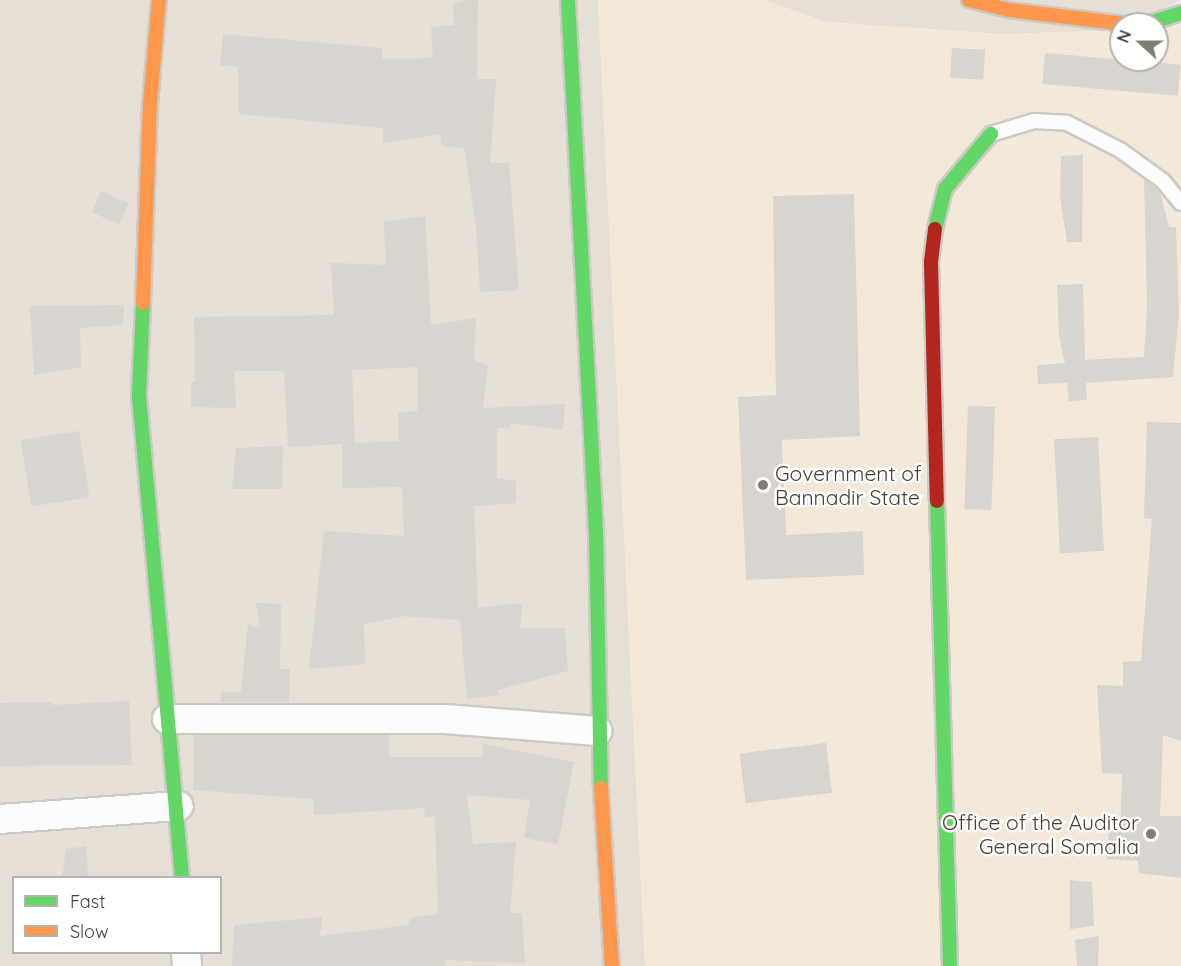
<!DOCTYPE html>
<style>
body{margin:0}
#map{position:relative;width:1181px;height:966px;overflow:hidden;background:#f0ede8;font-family:Quicksand,sans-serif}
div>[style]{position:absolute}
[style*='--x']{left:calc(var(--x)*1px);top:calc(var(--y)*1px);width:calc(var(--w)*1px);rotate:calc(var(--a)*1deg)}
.residential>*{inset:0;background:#e5dfd5}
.commercial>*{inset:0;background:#f4e8d9}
.building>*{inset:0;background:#d8d4cf;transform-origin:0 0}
.roads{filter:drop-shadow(2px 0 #cdc9c4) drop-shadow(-2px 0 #cdc9c4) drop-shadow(0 2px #cdc9c4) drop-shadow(0 -2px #cdc9c4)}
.lane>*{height:14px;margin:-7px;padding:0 7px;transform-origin:7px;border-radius:7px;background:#fdfcfc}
.street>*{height:28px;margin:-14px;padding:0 14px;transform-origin:14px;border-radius:14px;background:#fdfcfc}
.fast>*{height:14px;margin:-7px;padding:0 7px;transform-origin:7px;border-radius:7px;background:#63d668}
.slow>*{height:14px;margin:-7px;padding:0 7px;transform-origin:7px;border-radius:7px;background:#ff974d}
.jam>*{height:14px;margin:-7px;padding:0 7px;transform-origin:7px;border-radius:7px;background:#b3261e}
.dots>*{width:16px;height:16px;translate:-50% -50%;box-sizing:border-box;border:3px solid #fff;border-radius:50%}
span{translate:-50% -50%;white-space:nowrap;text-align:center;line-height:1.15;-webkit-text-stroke:5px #fff;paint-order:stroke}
.poi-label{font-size:21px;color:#473e33}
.left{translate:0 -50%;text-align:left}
.right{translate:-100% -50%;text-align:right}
.legend{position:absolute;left:12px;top:876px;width:210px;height:78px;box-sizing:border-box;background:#fff;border:2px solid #b5b2ad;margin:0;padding:8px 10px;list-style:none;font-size:18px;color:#473e33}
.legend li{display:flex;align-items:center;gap:12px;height:30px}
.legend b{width:30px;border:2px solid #b5b2ad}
.north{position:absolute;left:1109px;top:12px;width:60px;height:60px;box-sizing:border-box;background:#fff;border:2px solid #b5b2ad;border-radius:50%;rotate:291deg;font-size:16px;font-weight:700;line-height:24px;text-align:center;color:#473e33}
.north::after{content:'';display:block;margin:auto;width:21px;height:27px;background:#827b72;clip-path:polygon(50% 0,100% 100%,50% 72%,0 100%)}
</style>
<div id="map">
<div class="residential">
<div style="clip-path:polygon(evenodd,0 0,598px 0,645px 966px,0 966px,0 0,14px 878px,220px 878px,220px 952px,14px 952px,14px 878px)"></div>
<div style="clip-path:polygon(764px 0,1181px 0,1121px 30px,1001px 34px,827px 22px)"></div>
</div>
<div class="commercial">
<div style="clip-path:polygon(598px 0,764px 0,827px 22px,1001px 34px,1121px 30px,1121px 60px,1157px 60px,1157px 28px,1181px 27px,1181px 966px,645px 966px)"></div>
</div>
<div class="building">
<div style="clip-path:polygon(469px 0,478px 0,477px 79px,496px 79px,490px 163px,509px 163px,519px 290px,480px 292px,476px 226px,464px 148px,441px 146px,441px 134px,383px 143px,383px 128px,239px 114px,238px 67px,220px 65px,223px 34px,382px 48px,382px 59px,433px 58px,431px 27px,454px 25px,453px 4px)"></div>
<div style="left:952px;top:48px;width:33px;height:30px;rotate:3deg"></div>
<div style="left:1045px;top:53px;width:136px;height:31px;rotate:5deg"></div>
<div style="clip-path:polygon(1083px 155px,1082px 242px,1067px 242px,1060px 196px,1061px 156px)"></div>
<div style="clip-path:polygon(1144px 178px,1160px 192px,1169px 227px,1176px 227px,1179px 314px,1173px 377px,1086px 383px,1087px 400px,1069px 401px,1067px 383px,1038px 384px,1037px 365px,1065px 363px,1059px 336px,1057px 285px,1083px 284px,1085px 360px,1144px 357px,1147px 307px)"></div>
<div style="left:101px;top:191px;width:30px;height:23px;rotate:24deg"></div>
<div style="clip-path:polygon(854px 194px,860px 436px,782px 440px,786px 535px,863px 531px,864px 575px,746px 580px,738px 397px,776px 395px,773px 196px)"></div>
<div style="clip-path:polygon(evenodd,425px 216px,431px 325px,476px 318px,474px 360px,488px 365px,483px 408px,565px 404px,563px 430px,510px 423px,510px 427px,497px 429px,497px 478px,516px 481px,516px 503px,474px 506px,478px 608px,522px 603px,520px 628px,565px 628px,568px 671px,498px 690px,498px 695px,467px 699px,460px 620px,405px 616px,364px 624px,365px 664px,309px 669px,324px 531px,404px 536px,402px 487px,343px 488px,342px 444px,288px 447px,284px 371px,234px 371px,236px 408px,191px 407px,191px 382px,195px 382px,194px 317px,334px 315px,331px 263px,386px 265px,384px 222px,425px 216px,418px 367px,417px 411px,398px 413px,399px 441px,355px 443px,352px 370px,418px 367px)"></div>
<div style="clip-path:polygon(124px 305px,123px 325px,80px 328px,81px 367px,34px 375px,30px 306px)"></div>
<div style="left:968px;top:406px;width:27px;height:103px;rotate:2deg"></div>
<div style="clip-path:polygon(1147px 422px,1181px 423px,1181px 741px,1163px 735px,1160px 816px,1181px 816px,1181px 878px,1139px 873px,1138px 861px,1107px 859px,1109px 829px,1120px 829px,1122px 774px,1102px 773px,1097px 685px,1123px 686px,1123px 662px,1141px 661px,1152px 519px,1144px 518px)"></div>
<div style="left:79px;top:431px;width:67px;height:59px;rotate:81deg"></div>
<div style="left:1098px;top:437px;width:114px;height:44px;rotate:87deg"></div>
<div style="clip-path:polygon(283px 446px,282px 489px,232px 489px,236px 448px)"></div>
<div style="clip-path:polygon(256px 603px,281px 604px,280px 669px,290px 669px,289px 702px,221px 702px,221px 692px,241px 692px,248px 625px,260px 628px)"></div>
<div style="clip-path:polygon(129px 701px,132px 765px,0 766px,0 703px,52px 702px,52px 705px)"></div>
<div style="clip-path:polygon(194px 735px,389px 735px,389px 757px,483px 757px,483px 744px,574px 762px,558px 844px,524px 838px,530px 800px,467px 795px,473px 844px,516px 842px,510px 913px,522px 913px,525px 963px,445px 960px,445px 966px,232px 966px,234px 925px,322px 917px,320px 936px,409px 925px,409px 918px,438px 914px,435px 816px,425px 817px,424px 808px,314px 815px,313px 799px,193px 790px)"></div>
<div style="left:826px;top:743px;width:50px;height:87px;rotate:83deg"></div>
<div style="clip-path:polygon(86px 846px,88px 878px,62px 878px,66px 849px)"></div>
<div style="clip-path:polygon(1070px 880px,1092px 882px,1094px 926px,1070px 929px)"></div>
<div style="clip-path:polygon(1099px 936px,1098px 966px,1077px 966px,1075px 940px)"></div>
</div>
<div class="roads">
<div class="lane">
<div style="--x:991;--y:134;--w:45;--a:-16.8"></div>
<div style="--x:1034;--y:121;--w:33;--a:3"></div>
<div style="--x:1067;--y:123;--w:59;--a:27"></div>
<div style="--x:1120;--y:150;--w:53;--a:35.8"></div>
<div style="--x:1163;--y:181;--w:28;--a:51"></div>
</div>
<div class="street">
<div style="--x:167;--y:719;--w:278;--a:0"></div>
<div style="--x:445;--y:719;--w:153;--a:4.5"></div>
<div style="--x:0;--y:819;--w:179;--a:-4.2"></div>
<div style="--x:186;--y:952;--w:14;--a:86"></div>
</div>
<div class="fast">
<div style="--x:568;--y:0;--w:533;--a:86.99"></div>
<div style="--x:596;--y:532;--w:256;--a:88.9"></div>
<div style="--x:1147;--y:24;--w:36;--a:-18"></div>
<div style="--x:935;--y:229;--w:41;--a:-76"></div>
<div style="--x:945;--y:189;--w:72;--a:-50.1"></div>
<div style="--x:143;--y:303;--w:93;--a:92.5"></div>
<div style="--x:139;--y:396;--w:484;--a:84.9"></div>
<div style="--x:937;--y:501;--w:465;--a:88.4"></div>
</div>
<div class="slow">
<div style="--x:969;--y:0;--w:41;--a:14"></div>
<div style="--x:1009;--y:10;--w:117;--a:6.9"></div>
<div style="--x:143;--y:303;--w:199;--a:-88"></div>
<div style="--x:150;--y:104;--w:104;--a:-85.1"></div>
<div style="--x:601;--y:788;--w:178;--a:86.5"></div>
</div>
<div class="jam">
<div style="--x:935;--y:229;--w:33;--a:97"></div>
<div style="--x:931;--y:262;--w:239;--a:88.6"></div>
</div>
</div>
<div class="dots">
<div style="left:763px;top:485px;background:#827b72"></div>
<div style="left:1151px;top:834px;background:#827b72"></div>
</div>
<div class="poi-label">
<span class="left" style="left:775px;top:485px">Government of<br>Bannadir State</span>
<span class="right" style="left:1139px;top:834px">Office of the Auditor<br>General Somalia</span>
</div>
<ul class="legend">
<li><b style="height:8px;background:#63d668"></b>Fast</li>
<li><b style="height:8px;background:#ff974d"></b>Slow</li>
</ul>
<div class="north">N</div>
</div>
